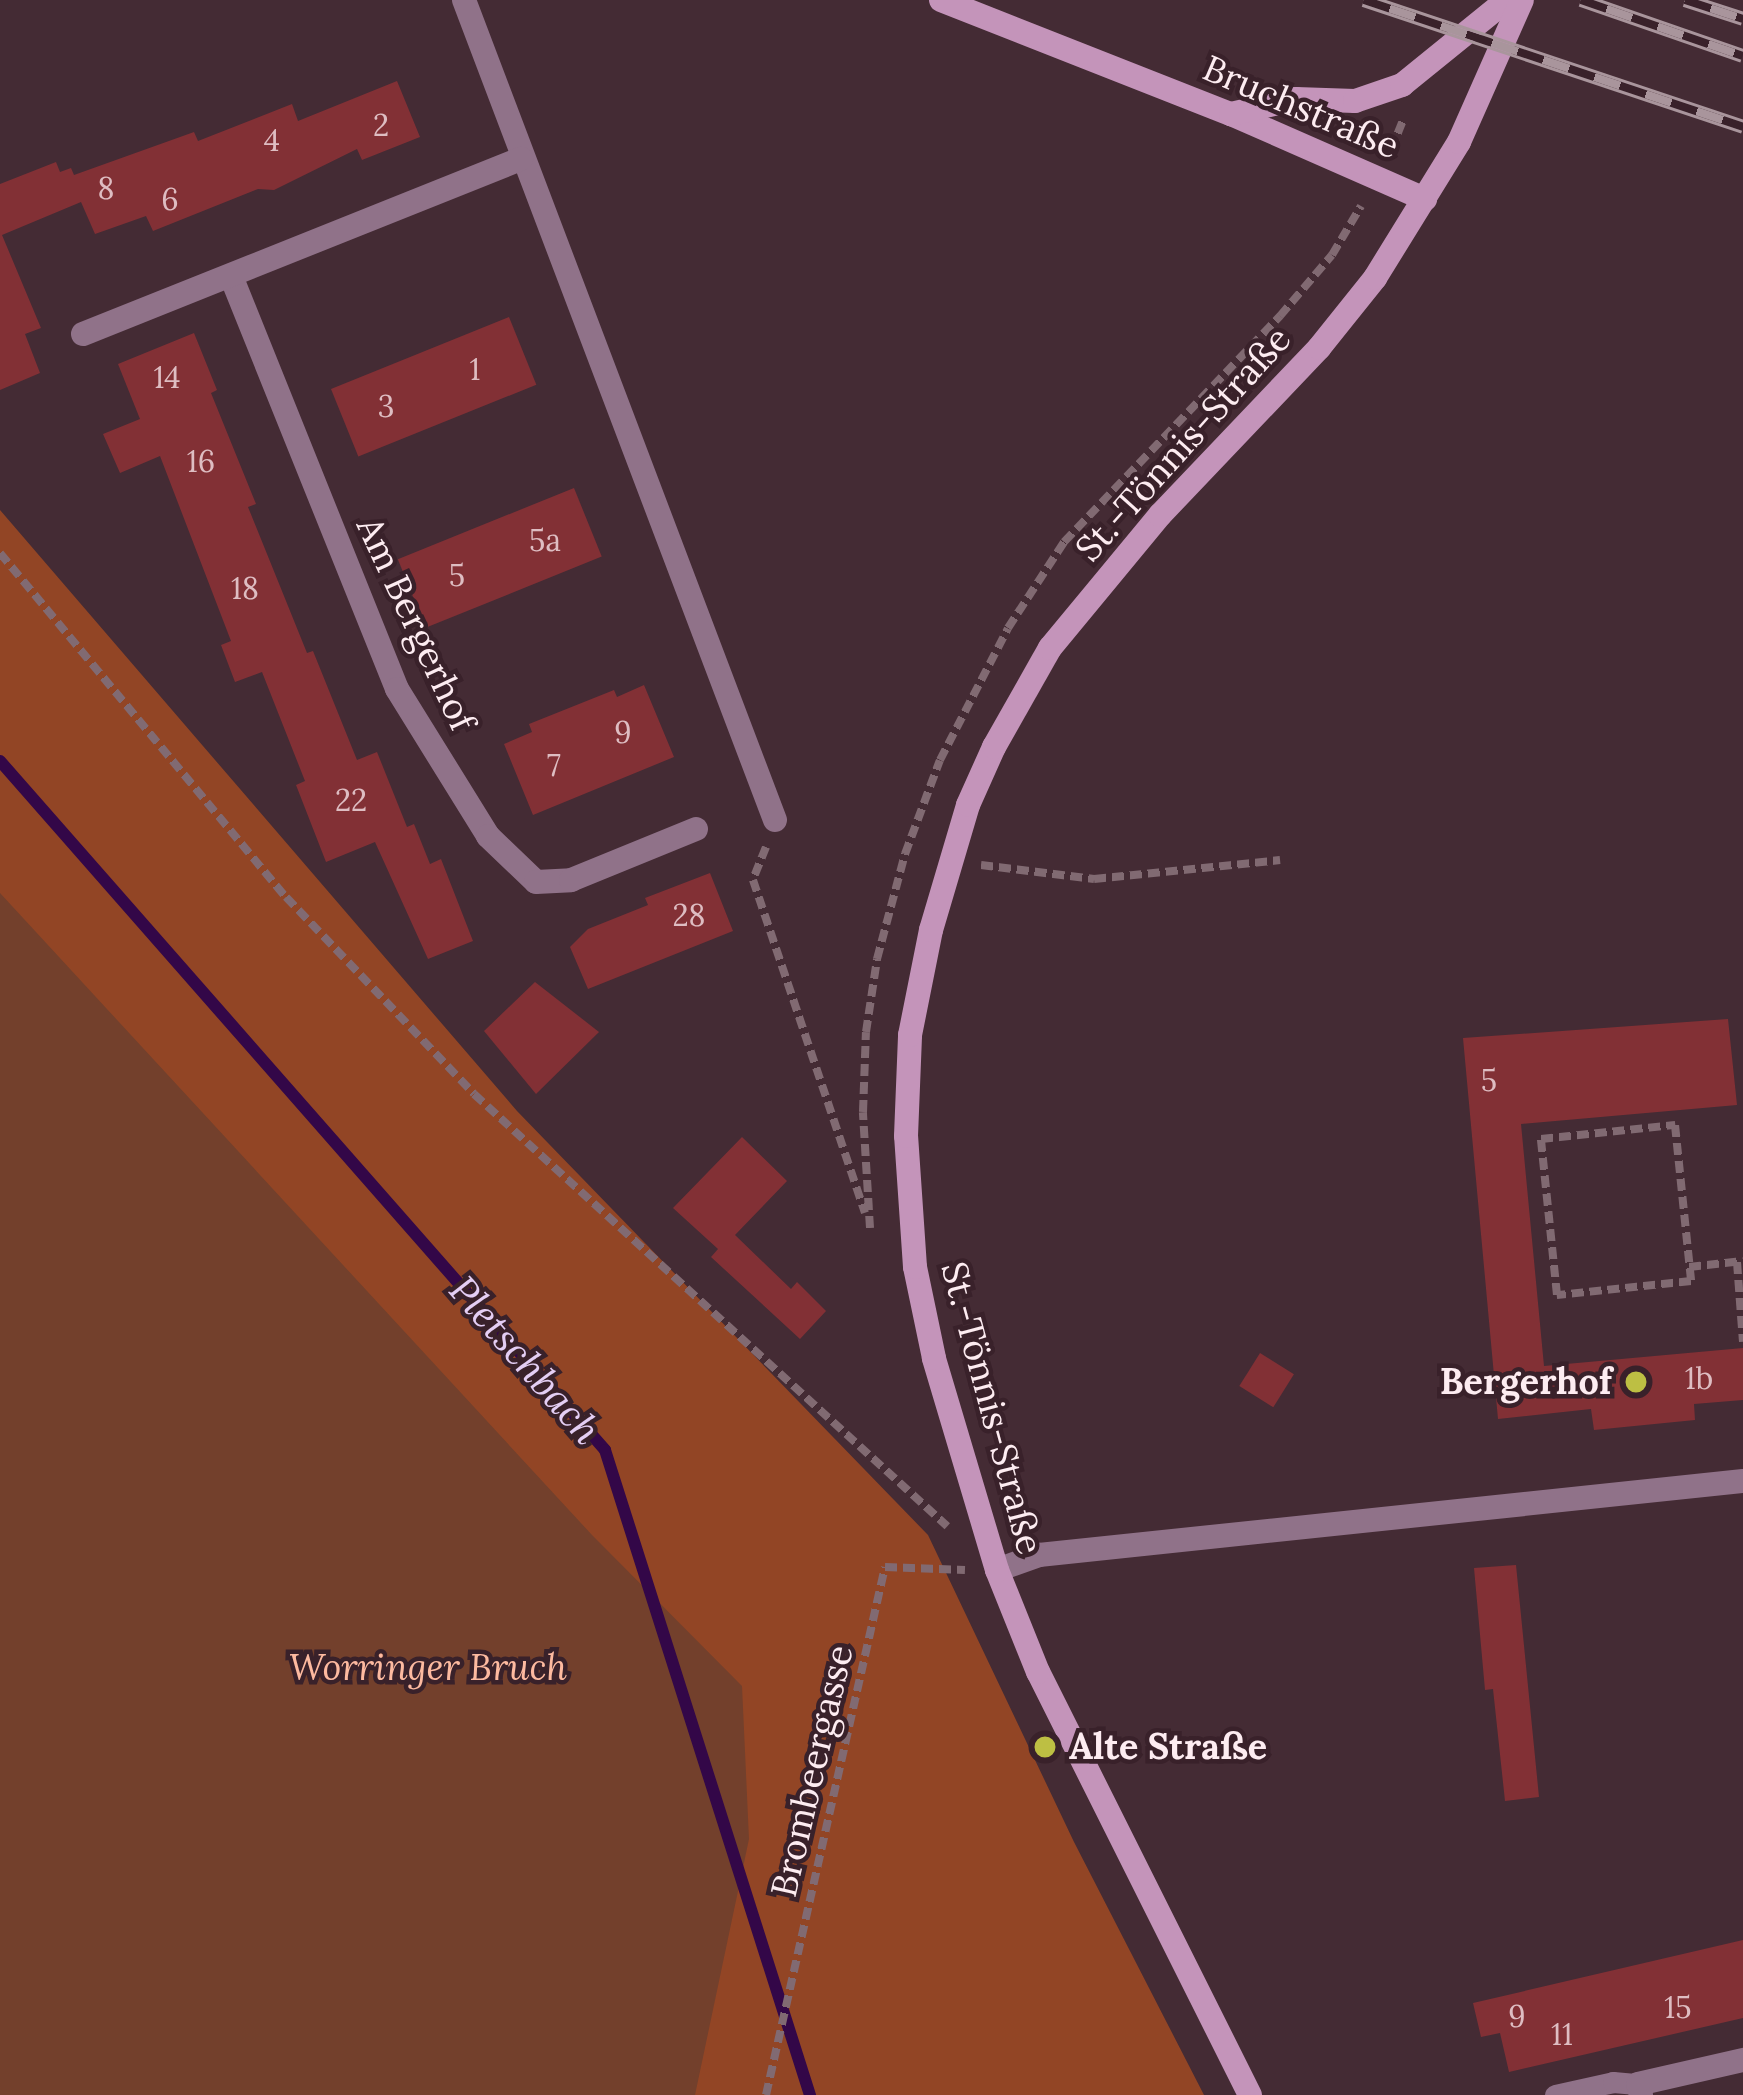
<!DOCTYPE html>
<meta charset="utf-8">
<style>
body{margin:0}
#map{position:relative;width:1743px;height:2095px;overflow:hidden;background:#442b34;font-family:Lora,serif}
div>[style]{position:absolute}
[style*='--x']{left:calc(var(--x)*1px);top:calc(var(--y)*1px);width:calc(var(--w)*1px);rotate:calc(var(--a)*1deg)}
.green>*{inset:0;background:#73402c}
.forest>*{inset:0;background:#924525}
.stream>*{height:12px;margin:-6px;padding:0 6px;transform-origin:6px;border-radius:6px;background:#330748}
.building>*{inset:0;background:#823035;transform-origin:0 0}
.path>*{height:8px;margin-top:-4px;transform-origin:0;background:repeating-linear-gradient(90deg,#816a72 0 12px,transparent 0 18px)}
.service>*{height:21px;margin:-10.5px;padding:0 10.5px;transform-origin:10.5px;border-radius:10.5px;background:#907289}
.minor>*{height:24px;margin:-12px;padding:0 12px;transform-origin:12px;border-radius:12px;background:#907289}
.secondary>*{height:24px;margin:-12px;padding:0 12px;transform-origin:12px;border-radius:12px;background:#c494ba}
.rail>*{height:14px;margin-top:-7px;transform-origin:0;background:repeating-linear-gradient(90deg,#39212a 0 27px,#a9959c 0 54px);box-sizing:border-box;border-block:3px solid #a9959c}
.dots>*{width:33px;height:33px;translate:-50% -50%;box-sizing:border-box;border:6px solid #39212a;border-radius:50%}
span{translate:-50% -50%;white-space:nowrap;text-align:center;line-height:1.15;-webkit-text-stroke:9px #39212a;paint-order:stroke}
.number-label{font-size:30px;color:#debdc2}
.number-label span{-webkit-text-stroke-width:0}
.street-label{font-size:36px;color:#fdecf1}
.poi-label{font-size:36px;color:#fdecf1;font-weight:700}
.right{translate:-100% -50%;text-align:right}
.left{translate:0 -50%;text-align:left}
.park-label{font-size:36px;color:#fdbaa0;font-style:italic}
.water-label{font-size:39px;color:#e4cef4;font-style:italic}
</style>
<div id="map">
<div class="green">
<div style="clip-path:polygon(0 557px,703px 1337px,792px 2095px,0 2095px)"></div>
</div>
<div class="forest">
<div style="clip-path:polygon(0 510px,517px 1111px,928px 1535px,1074px 1842px,1204px 2095px,695px 2095px,749px 1839px,742px 1686px,592px 1535px,0 893px)"></div>
</div>
<div class="stream">
<div style="--x:0;--y:761;--w:917;--a:48.71"></div>
<div style="--x:605;--y:1450;--w:677;--a:72.37"></div>
</div>
<div class="building">
<div style="clip-path:polygon(397px 81px,420px 137px,362px 160px,357px 149px,274px 190px,258px 189px,153px 231px,146px 216px,95px 234px,81px 202px,2px 235px,41px 328px,25px 334px,40px 373px,0 390px,0 184px,56px 162px,60px 172px,71px 168px,74px 175px,194px 132px,198px 141px,292px 104px,298px 121px)"></div>
<div style="left:509px;top:317px;width:73px;height:192px;rotate:68deg"></div>
<div style="clip-path:polygon(194px 333px,217px 390px,211px 393px,256px 504px,248px 507px,307px 653px,313px 651px,357px 760px,377px 752px,407px 827px,414px 824px,430px 864px,441px 859px,473px 941px,428px 959px,375px 842px,326px 862px,296px 785px,305px 781px,262px 672px,235px 682px,221px 645px,231px 641px,160px 456px,120px 473px,103px 434px,140px 419px,118px 364px)"></div>
<div style="left:574px;top:488px;width:74px;height:190px;rotate:68deg"></div>
<div style="clip-path:polygon(644px 685px,674px 757px,533px 815px,504px 744px,532px 732px,529px 724px,614px 690px,617px 697px)"></div>
<div style="clip-path:polygon(710px 873px,733px 931px,588px 989px,570px 947px,588px 929px,648px 905px,645px 898px)"></div>
<div style="clip-path:polygon(535px 982px,599px 1032px,536px 1094px,484px 1031px)"></div>
<div style="clip-path:polygon(1728px 1019px,1737px 1105px,1521px 1124px,1544px 1366px,1743px 1348px,1743px 1400px,1694px 1404px,1695px 1420px,1594px 1430px,1591px 1409px,1498px 1419px,1463px 1038px)"></div>
<div style="clip-path:polygon(742px 1137px,787px 1181px,735px 1235px,791px 1289px,797px 1282px,826px 1311px,800px 1339px,711px 1257px,718px 1249px,673px 1208px)"></div>
<div style="left:1260px;top:1353px;width:40px;height:39px;rotate:32deg"></div>
<div style="clip-path:polygon(1516px 1565px,1539px 1797px,1505px 1801px,1493px 1689px,1485px 1690px,1474px 1568px)"></div>
<div style="clip-path:polygon(1743px 1940px,1743px 2018px,1509px 2072px,1500px 2033px,1481px 2037px,1473px 2003px)"></div>
</div>
<div class="path">
<div style="--x:1391;--y:150;--w:32;--a:-68"></div>
<div style="--x:0;--y:553;--w:447;--a:50.3"></div>
<div style="--x:286;--y:897;--w:272;--a:46.3"></div>
<div style="--x:474;--y:1094;--w:641;--a:42.41"></div>
<div style="--x:766;--y:847;--w:35;--a:112"></div>
<div style="--x:753;--y:880;--w:351;--a:71.4"></div>
<div style="--x:981;--y:865;--w:114;--a:7.1"></div>
<div style="--x:1094;--y:879;--w:187;--a:-5.8"></div>
<div style="--x:1675;--y:1125;--w:157;--a:84.1"></div>
<div style="--x:1691;--y:1281;--w:135;--a:174"></div>
<div style="--x:1557;--y:1295;--w:157;--a:-95.9"></div>
<div style="--x:1541;--y:1139;--w:135;--a:-6"></div>
<div style="--x:870;--y:1228;--w:116;--a:-93.5"></div>
<div style="--x:863;--y:1112;--w:80;--a:-87.9"></div>
<div style="--x:866;--y:1032;--w:74;--a:-81.4"></div>
<div style="--x:877;--y:959;--w:109;--a:-75.1"></div>
<div style="--x:905;--y:854;--w:100;--a:-69.6"></div>
<div style="--x:940;--y:760;--w:148;--a:-62.7"></div>
<div style="--x:1008;--y:628;--w:103;--a:-56.9"></div>
<div style="--x:1064;--y:542;--w:313;--a:-46.3"></div>
<div style="--x:1280;--y:316;--w:80;--a:-49.6"></div>
<div style="--x:1332;--y:255;--w:57;--a:-59.4"></div>
<div style="--x:1737;--y:1262;--w:80;--a:85.7"></div>
<div style="--x:1689;--y:1267;--w:54;--a:-6.3"></div>
<div style="--x:766;--y:2095;--w:541;--a:-77.3"></div>
<div style="--x:885;--y:1567;--w:80;--a:2.1"></div>
</div>
<div class="service">
<div style="--x:1555;--y:2095;--w:59;--a:-12.6"></div>
<div style="--x:1613;--y:2082;--w:25;--a:5"></div>
</div>
<div class="minor">
<div style="--x:464;--y:0;--w:877;--a:69.23"></div>
<div style="--x:231;--y:276;--w:445;--a:68.1"></div>
<div style="--x:397;--y:689;--w:173;--a:58.2"></div>
<div style="--x:488;--y:836;--w:66;--a:43.8"></div>
<div style="--x:536;--y:882;--w:35;--a:-3"></div>
<div style="--x:571;--y:880;--w:135;--a:-22.2"></div>
<div style="--x:83;--y:334;--w:472;--a:-21.8"></div>
<div style="--x:997;--y:1570;--w:45;--a:-19.7"></div>
<div style="--x:1039;--y:1555;--w:708;--a:-6"></div>
<div style="--x:1641;--y:2095;--w:11;--a:-105"></div>
<div style="--x:1638;--y:2084;--w:108;--a:-12.9"></div>
</div>
<div class="secondary">
<div style="--x:941;--y:0;--w:312;--a:21.5"></div>
<div style="--x:1231;--y:114;--w:212;--a:23.7"></div>
<div style="--x:1231;--y:114;--w:67;--a:-13"></div>
<div style="--x:1296;--y:99;--w:59;--a:1.9"></div>
<div style="--x:1355;--y:101;--w:50;--a:-18.8"></div>
<div style="--x:1402;--y:85;--w:135;--a:-39"></div>
<div style="--x:1250;--y:2095;--w:473;--a:-116.6"></div>
<div style="--x:1038;--y:1672;--w:110;--a:-111.9"></div>
<div style="--x:997;--y:1570;--w:221;--a:-106.6"></div>
<div style="--x:934;--y:1358;--w:93;--a:-101.8"></div>
<div style="--x:915;--y:1267;--w:131;--a:-93.9"></div>
<div style="--x:906;--y:1136;--w:101;--a:-87.7"></div>
<div style="--x:910;--y:1035;--w:107;--a:-78.7"></div>
<div style="--x:931;--y:930;--w:130;--a:-73.5"></div>
<div style="--x:968;--y:805;--w:64;--a:-65.9"></div>
<div style="--x:994;--y:747;--w:114;--a:-60.5"></div>
<div style="--x:1050;--y:648;--w:173;--a:-50.4"></div>
<div style="--x:1160;--y:515;--w:231;--a:-46.4"></div>
<div style="--x:1319;--y:348;--w:90;--a:-51.3"></div>
<div style="--x:1375;--y:278;--w:160;--a:-58.3"></div>
<div style="--x:1459;--y:142;--w:155;--a:-66.1"></div>
</div>
<div class="rail">
<div style="--x:1364;--y:0;--w:400;--a:18.5"></div>
<div style="--x:1581;--y:0;--w:171;--a:19.1"></div>
<div style="--x:1685;--y:0;--w:61;--a:18.1"></div>
</div>
<div class="dots">
<div style="left:1636px;top:1382px;background:#bdbf43"></div>
<div style="left:1045px;top:1747px;background:#bdbf43"></div>
</div>
<div class="number-label">
<span style="left:381px;top:125px">2</span>
<span style="left:272px;top:140px">4</span>
<span style="left:106px;top:188px">8</span>
<span style="left:170px;top:199px">6</span>
<span style="left:475px;top:369px">1</span>
<span style="left:167px;top:377px">14</span>
<span style="left:386px;top:406px">3</span>
<span style="left:201px;top:461px">16</span>
<span style="left:545px;top:540px">5a</span>
<span style="left:457px;top:575px">5</span>
<span style="left:245px;top:588px">18</span>
<span style="left:623px;top:732px">9</span>
<span style="left:554px;top:765px">7</span>
<span style="left:351px;top:800px">22</span>
<span style="left:689px;top:915px">28</span>
<span style="left:1489px;top:1080px">5</span>
<span style="left:1699px;top:1378px">1b</span>
<span style="left:1678px;top:2007px">15</span>
<span style="left:1517px;top:2016px">9</span>
<span style="left:1562px;top:2034px">11</span>
</div>
<div class="street-label">
<span style="left:1301px;top:107px;rotate:23deg">Bruchstraße</span>
<span style="left:1183px;top:444px;rotate:-48deg">St.-Tönnis-Straße</span>
<span style="left:416px;top:624px;rotate:65deg">Am Bergerhof</span>
<span style="left:992px;top:1408px;rotate:75deg">St.-Tönnis-Straße</span>
<span style="left:812px;top:1771px;rotate:-77deg">Brombeergasse</span>
</div>
<div class="poi-label">
<span class="right" style="left:1612px;top:1382px">Bergerhof</span>
<span class="left" style="left:1069px;top:1747px">Alte Straße</span>
</div>
<div class="park-label">
<span style="left:428px;top:1668px">Worringer Bruch</span>
</div>
<div class="water-label">
<span style="left:525px;top:1360px;rotate:49deg">Pletschbach</span>
</div>
</div>
